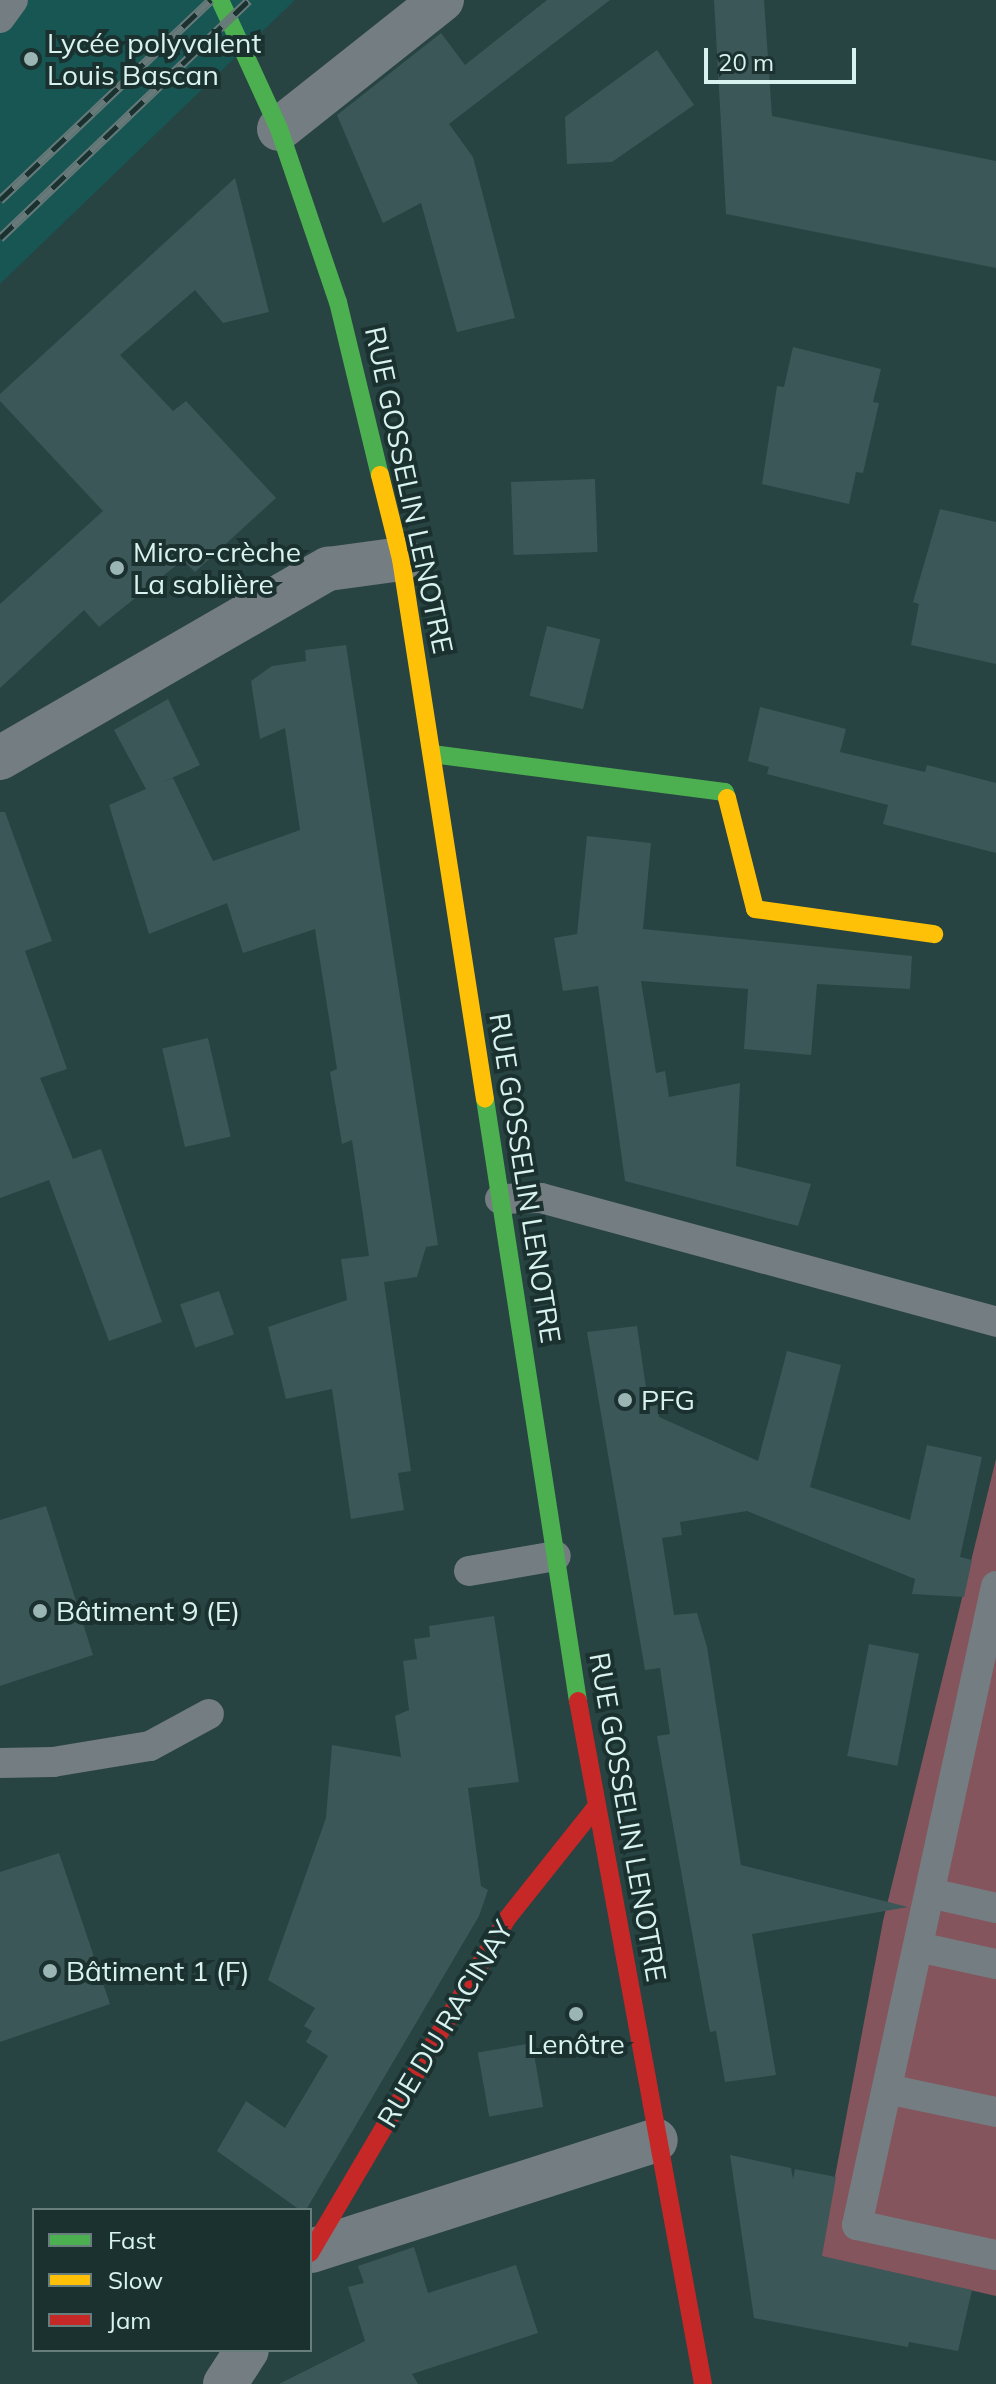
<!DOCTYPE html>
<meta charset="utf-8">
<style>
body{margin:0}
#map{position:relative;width:996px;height:2384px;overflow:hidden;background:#274342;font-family:Mulish,sans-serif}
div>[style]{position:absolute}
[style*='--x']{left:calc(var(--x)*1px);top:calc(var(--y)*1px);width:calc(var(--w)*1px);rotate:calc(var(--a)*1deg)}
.built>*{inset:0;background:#175653}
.green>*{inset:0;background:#84555c}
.building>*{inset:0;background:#3c5758;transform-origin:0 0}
.lane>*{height:30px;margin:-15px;padding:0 15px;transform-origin:15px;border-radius:15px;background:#747d81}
.street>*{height:44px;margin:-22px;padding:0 22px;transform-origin:22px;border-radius:22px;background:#747d81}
.fast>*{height:18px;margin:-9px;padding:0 9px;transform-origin:9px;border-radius:9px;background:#4caf50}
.slow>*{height:18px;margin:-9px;padding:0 9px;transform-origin:9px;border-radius:9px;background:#ffc107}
.jam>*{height:18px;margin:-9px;padding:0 9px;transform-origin:9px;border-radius:9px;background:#c62828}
.rail>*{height:9px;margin-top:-4.5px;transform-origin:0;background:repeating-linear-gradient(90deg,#1b3130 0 18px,#687979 0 36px);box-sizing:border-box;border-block:2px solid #687979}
.dots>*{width:22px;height:22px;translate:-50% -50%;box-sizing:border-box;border:4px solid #1b3130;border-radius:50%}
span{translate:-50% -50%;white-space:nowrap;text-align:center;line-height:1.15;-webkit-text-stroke:8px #1b3130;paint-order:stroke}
.poi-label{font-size:28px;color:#d8f2f0}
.left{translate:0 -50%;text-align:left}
.street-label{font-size:28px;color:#d8f2f0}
.legend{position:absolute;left:32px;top:2208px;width:280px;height:144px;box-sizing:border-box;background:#1b3130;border:2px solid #677e7d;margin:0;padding:10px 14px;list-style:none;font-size:24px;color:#d8f2f0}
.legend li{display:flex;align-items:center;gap:16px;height:40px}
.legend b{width:40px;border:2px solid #677e7d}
.scale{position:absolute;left:704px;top:48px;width:152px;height:36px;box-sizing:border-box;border:4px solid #d8f2f0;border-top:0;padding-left:10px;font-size:24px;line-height:28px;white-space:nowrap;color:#d8f2f0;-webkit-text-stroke:6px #1b3130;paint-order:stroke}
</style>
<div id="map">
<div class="built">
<div style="clip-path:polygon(0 0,295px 0,0 284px)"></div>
</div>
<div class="green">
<div style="clip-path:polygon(996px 1459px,996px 2296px,820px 2256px,883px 1921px)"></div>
</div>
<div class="building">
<div style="clip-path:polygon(547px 0,610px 0,449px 124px,473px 157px,515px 318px,457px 332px,421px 203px,383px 223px,337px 115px,441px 33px,465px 65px)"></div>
<div style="clip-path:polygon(714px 0,764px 0,772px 116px,996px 161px,996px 268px,726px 214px)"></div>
<div style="clip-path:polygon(657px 50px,694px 105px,612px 162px,567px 164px,565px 117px)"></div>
<div style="clip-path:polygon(235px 178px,269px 312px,223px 323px,195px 290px,120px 355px,173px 411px,186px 401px,276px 498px,195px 572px,183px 560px,99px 627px,84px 610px,0 688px,0 604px,103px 511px,0 401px,0 394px)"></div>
<div style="clip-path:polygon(793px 347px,881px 369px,873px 402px,879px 403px,863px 473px,856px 472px,849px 504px,762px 484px,777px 386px,784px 387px)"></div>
<div style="left:595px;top:479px;width:73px;height:84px;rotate:88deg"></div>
<div style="clip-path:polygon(940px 509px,996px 522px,996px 664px,911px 645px,919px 604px,913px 602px)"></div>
<div style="left:547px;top:626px;width:55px;height:72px;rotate:14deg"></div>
<div style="clip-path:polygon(346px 645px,438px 1245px,426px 1247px,417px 1277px,384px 1282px,411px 1471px,398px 1473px,404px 1510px,351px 1519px,332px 1389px,286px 1399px,268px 1327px,347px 1300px,341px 1259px,369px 1256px,352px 1140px,342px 1144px,330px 1072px,337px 1069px,315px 929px,243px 953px,227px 903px,149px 934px,109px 805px,146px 789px,114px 730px,168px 699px,200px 765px,161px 783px,173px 778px,213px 861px,300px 830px,285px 728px,260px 739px,251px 681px,272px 666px,306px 661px,305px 650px)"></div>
<div style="clip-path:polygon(760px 707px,846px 729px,840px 752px,925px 772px,927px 765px,996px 783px,996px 853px,883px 824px,888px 805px,767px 774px,769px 767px,748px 761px)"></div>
<div style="clip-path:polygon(0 812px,5px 812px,52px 941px,25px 951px,67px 1069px,40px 1078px,73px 1159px,101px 1149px,162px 1322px,109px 1341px,49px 1180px,0 1198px)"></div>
<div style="clip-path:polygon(587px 836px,651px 843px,643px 929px,912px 956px,910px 989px,817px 984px,811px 1055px,744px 1049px,748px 989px,641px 981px,656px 1073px,665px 1071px,669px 1097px,740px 1083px,736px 1166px,811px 1184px,798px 1226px,625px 1181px,598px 986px,563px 991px,554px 938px,577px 934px)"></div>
<div style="left:208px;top:1038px;width:101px;height:47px;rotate:77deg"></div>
<div style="left:219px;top:1291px;width:46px;height:41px;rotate:71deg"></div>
<div style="clip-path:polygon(637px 1326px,646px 1388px,656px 1387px,659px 1417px,758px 1461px,787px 1351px,841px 1365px,810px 1487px,910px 1520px,927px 1445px,982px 1457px,960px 1557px,972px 1560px,964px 1597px,912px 1594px,915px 1579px,747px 1511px,680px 1522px,682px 1535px,662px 1538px,674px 1615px,697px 1613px,707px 1647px,741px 1865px,908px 1907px,752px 1934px,776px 2075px,725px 2082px,716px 2031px,710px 2032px,706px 2011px,657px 1736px,670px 1734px,660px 1668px,645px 1670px,587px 1332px)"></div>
<div style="clip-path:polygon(46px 1506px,93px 1655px,0 1686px,0 1520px)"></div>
<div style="clip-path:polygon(494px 1616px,519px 1782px,468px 1788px,481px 1886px,488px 1890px,479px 1916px,306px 2210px,300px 2210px,217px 2151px,246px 2101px,285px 2128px,328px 2056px,306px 2042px,312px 2031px,304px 2026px,315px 2008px,268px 1980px,326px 1818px,332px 1745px,401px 1757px,395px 1716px,409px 1710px,403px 1661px,417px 1659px,414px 1639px,430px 1637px,429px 1626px)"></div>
<div style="left:869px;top:1644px;width:51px;height:114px;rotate:11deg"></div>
<div style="clip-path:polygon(59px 1853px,110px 2004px,0 2042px,0 1872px)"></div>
<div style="left:532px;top:2043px;width:65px;height:55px;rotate:80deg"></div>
<div style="clip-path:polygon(730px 2155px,791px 2168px,793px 2179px,795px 2169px,836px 2177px,822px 2256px,972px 2290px,958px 2351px,909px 2342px,908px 2347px,754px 2318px)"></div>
<div style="clip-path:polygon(414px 2247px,428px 2293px,516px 2265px,538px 2333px,412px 2374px,418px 2384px,279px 2384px,365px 2341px,348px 2287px,364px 2283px,358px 2266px)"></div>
</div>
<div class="lane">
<div style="--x:0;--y:18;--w:22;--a:-54"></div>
<div style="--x:500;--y:1199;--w:41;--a:-1.4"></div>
<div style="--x:541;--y:1198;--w:472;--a:15.2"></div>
<div style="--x:469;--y:1571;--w:88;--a:-9.8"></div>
<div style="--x:996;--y:1586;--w:654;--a:102.27"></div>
<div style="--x:857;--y:2225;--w:142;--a:12.2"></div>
<div style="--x:0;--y:1763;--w:53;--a:-1.1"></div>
<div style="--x:53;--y:1762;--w:98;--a:-9.4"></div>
<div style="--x:150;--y:1746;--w:67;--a:-28.5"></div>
<div style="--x:930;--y:1893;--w:68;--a:12.8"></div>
<div style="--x:918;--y:1947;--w:80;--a:12.3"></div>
<div style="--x:887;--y:2089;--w:111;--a:11.9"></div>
</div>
<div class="street">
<div style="--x:279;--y:129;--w:208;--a:-38.4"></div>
<div style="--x:0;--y:758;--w:379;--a:-30"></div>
<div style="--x:328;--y:569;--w:74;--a:-7.8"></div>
<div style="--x:311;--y:2251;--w:362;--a:-17.8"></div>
<div style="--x:225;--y:2384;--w:40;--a:-57.1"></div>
</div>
<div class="fast">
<div style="--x:220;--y:0;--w:142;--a:65.4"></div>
<div style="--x:279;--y:129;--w:183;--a:71.2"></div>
<div style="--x:338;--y:302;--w:178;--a:76.4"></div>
<div style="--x:432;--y:754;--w:295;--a:7.4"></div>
<div style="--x:725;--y:792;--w:6;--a:72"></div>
<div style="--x:485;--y:1099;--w:609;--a:81.22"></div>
</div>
<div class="slow">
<div style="--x:380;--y:475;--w:87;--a:76"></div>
<div style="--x:401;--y:559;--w:546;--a:81.16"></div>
<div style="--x:727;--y:798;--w:114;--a:75.8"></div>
<div style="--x:755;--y:909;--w:181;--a:8"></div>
</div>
<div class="jam">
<div style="--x:578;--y:1701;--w:694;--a:79.63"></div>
<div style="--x:310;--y:2253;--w:386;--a:-59.5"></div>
<div style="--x:506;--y:1920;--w:143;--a:-51.5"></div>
</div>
<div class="rail">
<div style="--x:0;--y:200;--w:291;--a:-43.5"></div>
<div style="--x:0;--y:238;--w:344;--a:-43.7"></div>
</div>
<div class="dots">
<div style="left:31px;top:59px;background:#9ab5b3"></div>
<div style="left:117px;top:568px;background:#9ab5b3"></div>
<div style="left:625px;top:1400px;background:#9ab5b3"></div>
<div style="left:40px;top:1611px;background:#9ab5b3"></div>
<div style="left:50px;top:1971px;background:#9ab5b3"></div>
<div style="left:576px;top:2014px;background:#9ab5b3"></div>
</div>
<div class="poi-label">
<span class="left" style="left:47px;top:59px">Lycée polyvalent<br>Louis Bascan</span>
<span class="left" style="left:133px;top:568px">Micro-crèche<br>La sablière</span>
<span class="left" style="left:641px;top:1400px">PFG</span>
<span class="left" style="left:56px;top:1611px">Bâtiment 9 (E)</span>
<span class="left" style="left:66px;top:1971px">Bâtiment 1 (F)</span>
<span style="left:576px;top:2044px">Lenôtre</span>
</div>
<div class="street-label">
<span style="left:409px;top:490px;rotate:78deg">RUE GOSSELIN LENOTRE</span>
<span style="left:525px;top:1178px;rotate:81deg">RUE GOSSELIN LENOTRE</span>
<span style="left:628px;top:1817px;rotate:80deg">RUE GOSSELIN LENOTRE</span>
<span style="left:445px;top:2024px;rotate:-59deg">RUE DU RACINAY</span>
</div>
<ul class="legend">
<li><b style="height:10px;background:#4caf50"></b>Fast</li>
<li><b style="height:10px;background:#ffc107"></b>Slow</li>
<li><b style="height:10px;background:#c62828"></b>Jam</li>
</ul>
<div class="scale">20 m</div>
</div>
